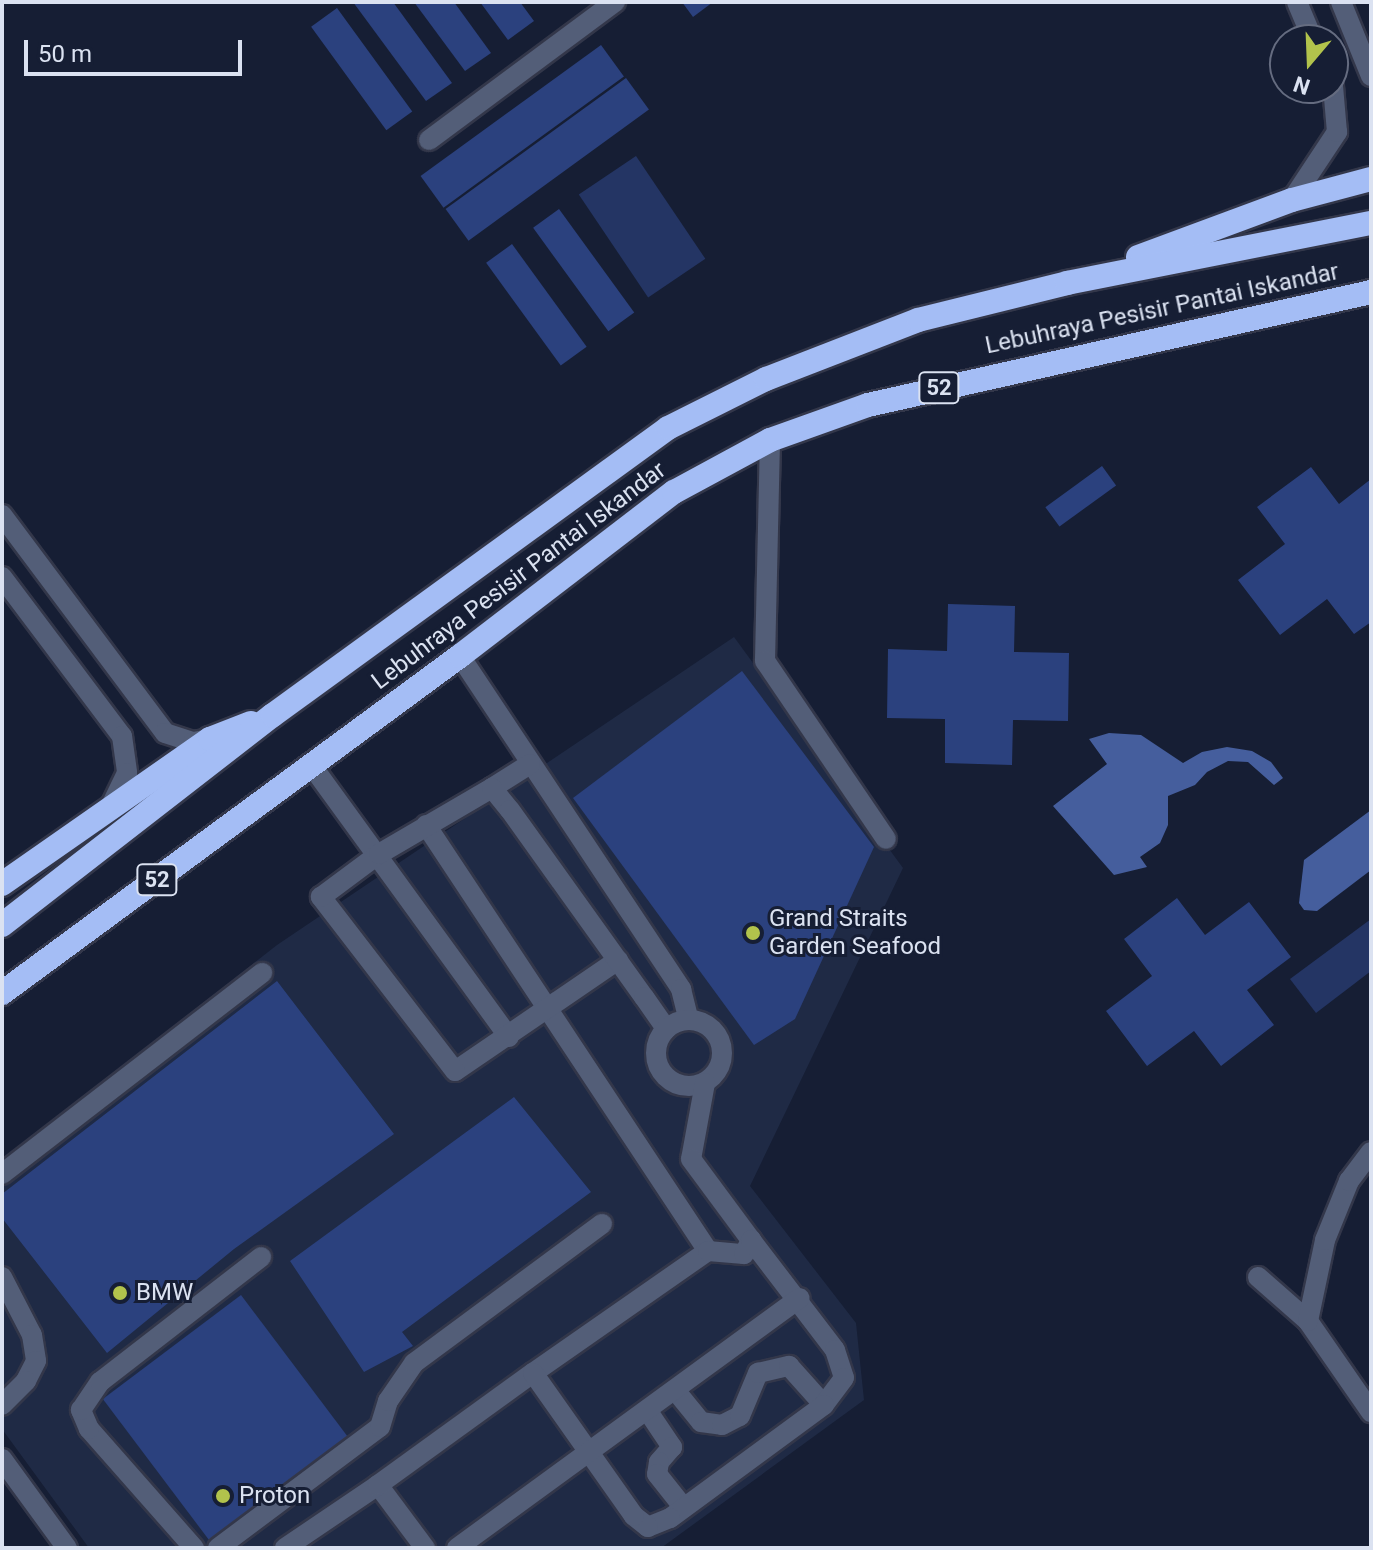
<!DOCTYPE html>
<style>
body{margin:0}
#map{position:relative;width:1373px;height:1550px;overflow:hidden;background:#161e34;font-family:Roboto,sans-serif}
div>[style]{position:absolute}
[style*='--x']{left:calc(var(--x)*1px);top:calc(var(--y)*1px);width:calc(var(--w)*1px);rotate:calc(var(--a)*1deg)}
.built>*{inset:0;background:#1f2a45}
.green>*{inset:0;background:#243564;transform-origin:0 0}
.water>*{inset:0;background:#455e9d}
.building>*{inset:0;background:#2b417e;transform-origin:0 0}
.roads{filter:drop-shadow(2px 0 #33374a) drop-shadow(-2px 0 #33374a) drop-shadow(0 2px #33374a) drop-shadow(0 -2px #33374a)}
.minor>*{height:20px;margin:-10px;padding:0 10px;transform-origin:10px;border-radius:10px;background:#535e78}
.minor>.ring{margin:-10px;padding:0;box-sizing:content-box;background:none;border:20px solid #535e78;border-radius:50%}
.highway>*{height:24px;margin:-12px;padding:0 12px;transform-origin:12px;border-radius:12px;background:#a4bdf5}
.dots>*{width:22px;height:22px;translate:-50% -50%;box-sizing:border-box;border:4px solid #161e34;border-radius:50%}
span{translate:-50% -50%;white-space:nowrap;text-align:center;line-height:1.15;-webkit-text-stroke:6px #161e34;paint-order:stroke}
.shield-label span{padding:2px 6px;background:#161e34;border:2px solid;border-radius:6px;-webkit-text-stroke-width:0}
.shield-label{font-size:22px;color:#dbe2f1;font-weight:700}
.street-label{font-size:24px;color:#dbe2f1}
.poi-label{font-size:24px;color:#dbe2f1}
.left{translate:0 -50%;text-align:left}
.frame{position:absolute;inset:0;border:4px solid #dbe2f1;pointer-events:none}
.north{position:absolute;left:1269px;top:24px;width:80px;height:80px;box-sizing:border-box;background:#161e34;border:2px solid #656c80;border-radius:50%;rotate:199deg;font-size:22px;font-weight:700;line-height:32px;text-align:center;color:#dbe2f1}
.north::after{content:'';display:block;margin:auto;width:28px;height:36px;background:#b2c34c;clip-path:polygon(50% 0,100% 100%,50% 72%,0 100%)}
.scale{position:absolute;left:24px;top:40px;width:218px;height:36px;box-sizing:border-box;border:4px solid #dbe2f1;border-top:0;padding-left:10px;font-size:24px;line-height:28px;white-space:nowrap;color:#dbe2f1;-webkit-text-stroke:6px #161e34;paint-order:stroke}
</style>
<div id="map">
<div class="built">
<div style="clip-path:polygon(734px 637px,903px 868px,750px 1186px,856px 1323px,864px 1400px,661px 1548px,89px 1548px,2px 1429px,2px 1160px,277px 945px)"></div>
</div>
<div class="green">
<div style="left:636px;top:156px;width:124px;height:69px;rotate:56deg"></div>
<div style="clip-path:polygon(1371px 919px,1371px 971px,1316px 1013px,1290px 979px)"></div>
</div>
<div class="water">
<div style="clip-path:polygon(1109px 733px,1141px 735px,1183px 763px,1202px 752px,1227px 747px,1252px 751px,1271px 762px,1283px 778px,1274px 785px,1248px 762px,1228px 761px,1207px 772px,1195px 785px,1168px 796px,1168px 825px,1160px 843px,1140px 857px,1147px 867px,1114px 875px,1053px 806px,1107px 764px,1089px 739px)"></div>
<div style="clip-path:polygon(1371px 810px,1371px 870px,1317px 911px,1304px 910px,1299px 903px,1304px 860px)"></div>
</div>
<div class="building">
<div style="clip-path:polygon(353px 2px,393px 2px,452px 83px,426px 101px)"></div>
<div style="clip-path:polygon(414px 2px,454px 2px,491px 53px,465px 71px)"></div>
<div style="clip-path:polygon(480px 2px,520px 2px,534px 21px,508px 40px)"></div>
<div style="clip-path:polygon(682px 2px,713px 2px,693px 17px)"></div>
<div style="left:337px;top:8px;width:128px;height:32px;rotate:54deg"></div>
<div style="left:601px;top:45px;width:39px;height:223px;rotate:54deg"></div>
<div style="left:626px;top:78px;width:39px;height:223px;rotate:54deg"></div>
<div style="left:559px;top:209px;width:128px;height:32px;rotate:54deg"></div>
<div style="left:512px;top:244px;width:127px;height:32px;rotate:54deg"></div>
<div style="left:1102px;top:466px;width:24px;height:70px;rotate:54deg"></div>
<div style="clip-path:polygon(1311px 467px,1339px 504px,1371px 479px,1371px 622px,1354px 634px,1327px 599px,1280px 635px,1238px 580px,1285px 544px,1257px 507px)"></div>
<div style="clip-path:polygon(948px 604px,1015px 606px,1014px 652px,1069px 653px,1068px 721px,1013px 720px,1012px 765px,945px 763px,945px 719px,887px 718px,888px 649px,947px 651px)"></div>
<div style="clip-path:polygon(742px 671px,874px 847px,795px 1019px,754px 1045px,573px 798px)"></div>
<div style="clip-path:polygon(1177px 898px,1205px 935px,1249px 902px,1291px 957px,1247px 990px,1274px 1025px,1221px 1066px,1194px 1031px,1147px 1066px,1106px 1011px,1152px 976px,1124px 939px)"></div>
<div style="clip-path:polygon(277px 981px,394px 1134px,234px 1249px,107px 1353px,2px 1218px,2px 1194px)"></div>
<div style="clip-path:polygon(514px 1097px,591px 1192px,402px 1332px,413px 1346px,364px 1372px,290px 1261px)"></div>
<div style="left:241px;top:1295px;width:179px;height:173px;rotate:53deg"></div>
</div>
<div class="roads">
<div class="minor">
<div style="--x:1297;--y:2;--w:41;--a:67.2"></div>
<div style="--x:1341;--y:2;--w:80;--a:67.9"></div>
<div style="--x:429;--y:140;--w:232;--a:-36.6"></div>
<div style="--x:1292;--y:200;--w:82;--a:-56.5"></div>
<div style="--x:1337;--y:132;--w:46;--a:-95"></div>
<div style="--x:770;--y:440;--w:221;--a:91.3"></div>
<div style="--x:765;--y:661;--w:215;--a:55.8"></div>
<div style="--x:2;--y:515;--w:272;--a:53.2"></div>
<div style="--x:165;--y:733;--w:29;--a:18"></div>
<div style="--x:193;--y:742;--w:17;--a:-10"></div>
<div style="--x:2;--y:577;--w:199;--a:53"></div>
<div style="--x:122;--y:736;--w:37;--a:82"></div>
<div style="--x:127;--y:773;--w:34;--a:116"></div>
<div style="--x:460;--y:656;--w:400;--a:56.4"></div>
<div style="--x:681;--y:989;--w:32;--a:76"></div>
<div style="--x:312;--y:766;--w:335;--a:54"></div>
<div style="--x:492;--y:788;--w:45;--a:-32.3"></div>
<div style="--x:426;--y:825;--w:511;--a:56.5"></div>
<div style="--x:618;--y:960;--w:197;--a:145.7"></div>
<div style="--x:455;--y:1071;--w:220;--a:-127.6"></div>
<div style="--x:321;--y:897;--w:72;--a:-36.6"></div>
<div style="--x:379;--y:854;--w:131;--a:-30.3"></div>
<div style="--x:492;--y:788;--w:28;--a:51"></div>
<div style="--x:510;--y:810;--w:230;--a:54.4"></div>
<div style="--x:644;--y:997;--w:39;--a:55"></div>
<div class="ring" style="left:656px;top:1020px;width:46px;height:46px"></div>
<div style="--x:705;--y:1083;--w:77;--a:100.4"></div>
<div style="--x:691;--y:1159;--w:101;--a:53.5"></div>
<div style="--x:2;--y:1174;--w:329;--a:-37.7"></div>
<div style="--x:2;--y:1277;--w:65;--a:62.7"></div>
<div style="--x:32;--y:1335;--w:26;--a:81"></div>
<div style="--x:36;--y:1361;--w:22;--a:117"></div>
<div style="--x:26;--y:1381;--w:34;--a:135"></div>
<div style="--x:1258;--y:1277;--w:67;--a:41.3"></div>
<div style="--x:1308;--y:1321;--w:111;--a:55.3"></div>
<div style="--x:1308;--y:1321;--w:83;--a:-78.1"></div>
<div style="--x:1325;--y:1240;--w:64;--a:-67.9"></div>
<div style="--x:1349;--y:1181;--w:36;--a:-53"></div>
<div style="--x:675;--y:1390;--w:41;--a:50.9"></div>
<div style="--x:701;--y:1422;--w:21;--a:8"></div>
<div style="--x:722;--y:1425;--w:20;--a:-27"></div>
<div style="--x:740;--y:1416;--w:47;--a:-67.3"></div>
<div style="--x:758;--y:1373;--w:32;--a:-13"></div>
<div style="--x:789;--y:1366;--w:52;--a:48.1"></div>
<div style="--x:647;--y:1410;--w:45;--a:56"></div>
<div style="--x:672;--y:1447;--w:20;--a:131"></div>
<div style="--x:659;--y:1462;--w:12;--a:99"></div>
<div style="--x:657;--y:1474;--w:43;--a:51.5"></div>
<div style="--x:2;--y:1459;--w:110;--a:53.9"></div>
<div style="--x:378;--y:1485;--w:79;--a:53.3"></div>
<div style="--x:194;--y:1548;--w:159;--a:-131.4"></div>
<div style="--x:89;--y:1429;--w:21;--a:-113"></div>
<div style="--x:81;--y:1410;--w:34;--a:-56"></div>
<div style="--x:100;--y:1382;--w:204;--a:-37.8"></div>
<div style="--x:218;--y:1548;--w:202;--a:-36.8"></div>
<div style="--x:380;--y:1427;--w:27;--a:-73"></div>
<div style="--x:388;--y:1401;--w:46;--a:-55.6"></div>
<div style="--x:414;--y:1363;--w:234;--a:-36.5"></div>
<div style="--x:285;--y:1548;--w:112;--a:-34.1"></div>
<div style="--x:378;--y:1485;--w:191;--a:-35.9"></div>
<div style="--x:533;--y:1373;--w:213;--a:-34.9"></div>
<div style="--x:708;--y:1251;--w:36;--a:5"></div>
<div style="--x:744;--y:1254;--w:16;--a:-63"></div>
<div style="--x:751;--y:1240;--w:138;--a:52.6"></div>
<div style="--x:835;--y:1350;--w:29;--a:72"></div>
<div style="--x:844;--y:1378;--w:34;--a:127"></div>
<div style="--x:824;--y:1405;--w:191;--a:143.7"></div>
<div style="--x:670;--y:1518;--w:24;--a:158"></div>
<div style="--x:648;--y:1527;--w:18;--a:-142"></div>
<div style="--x:634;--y:1516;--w:175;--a:-125.2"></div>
<div style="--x:457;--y:1548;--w:424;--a:-36.1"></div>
</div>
<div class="highway">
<div style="--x:1138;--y:257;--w:164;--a:-20.3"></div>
<div style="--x:1292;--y:200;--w:82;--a:-14.9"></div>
<div style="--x:2;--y:884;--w:254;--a:-34.9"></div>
<div style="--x:210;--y:739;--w:44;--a:-21.3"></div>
<div style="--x:2;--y:925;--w:343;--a:-37.8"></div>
<div style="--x:273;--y:715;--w:488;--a:-36"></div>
<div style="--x:668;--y:428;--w:110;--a:-26.6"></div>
<div style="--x:766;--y:379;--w:163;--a:-21.2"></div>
<div style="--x:918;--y:320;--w:154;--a:-13.9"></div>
<div style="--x:1067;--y:283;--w:310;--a:-11.2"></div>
<div style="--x:2;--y:993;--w:569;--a:-36.35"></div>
<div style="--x:460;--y:656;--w:270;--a:-37.5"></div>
<div style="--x:674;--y:492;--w:109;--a:-28.4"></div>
<div style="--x:770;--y:440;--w:104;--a:-19.7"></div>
<div style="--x:868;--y:405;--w:516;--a:-12.66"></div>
</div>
</div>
<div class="dots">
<div style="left:753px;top:933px;background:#b2c34c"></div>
<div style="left:120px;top:1293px;background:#b2c34c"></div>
<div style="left:223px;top:1496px;background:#b2c34c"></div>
</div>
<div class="shield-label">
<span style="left:939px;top:388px">52</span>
<span style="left:157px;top:880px">52</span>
</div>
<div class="street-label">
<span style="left:1162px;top:309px;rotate:-12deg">Lebuhraya Pesisir Pantai Iskandar</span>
<span style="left:519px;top:576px;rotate:-37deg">Lebuhraya Pesisir Pantai Iskandar</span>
</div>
<div class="poi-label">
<span class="left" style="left:769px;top:933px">Grand Straits<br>Garden Seafood</span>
<span class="left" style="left:136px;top:1293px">BMW</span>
<span class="left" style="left:239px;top:1496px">Proton</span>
</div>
<div class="frame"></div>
<div class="north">N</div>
<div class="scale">50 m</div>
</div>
